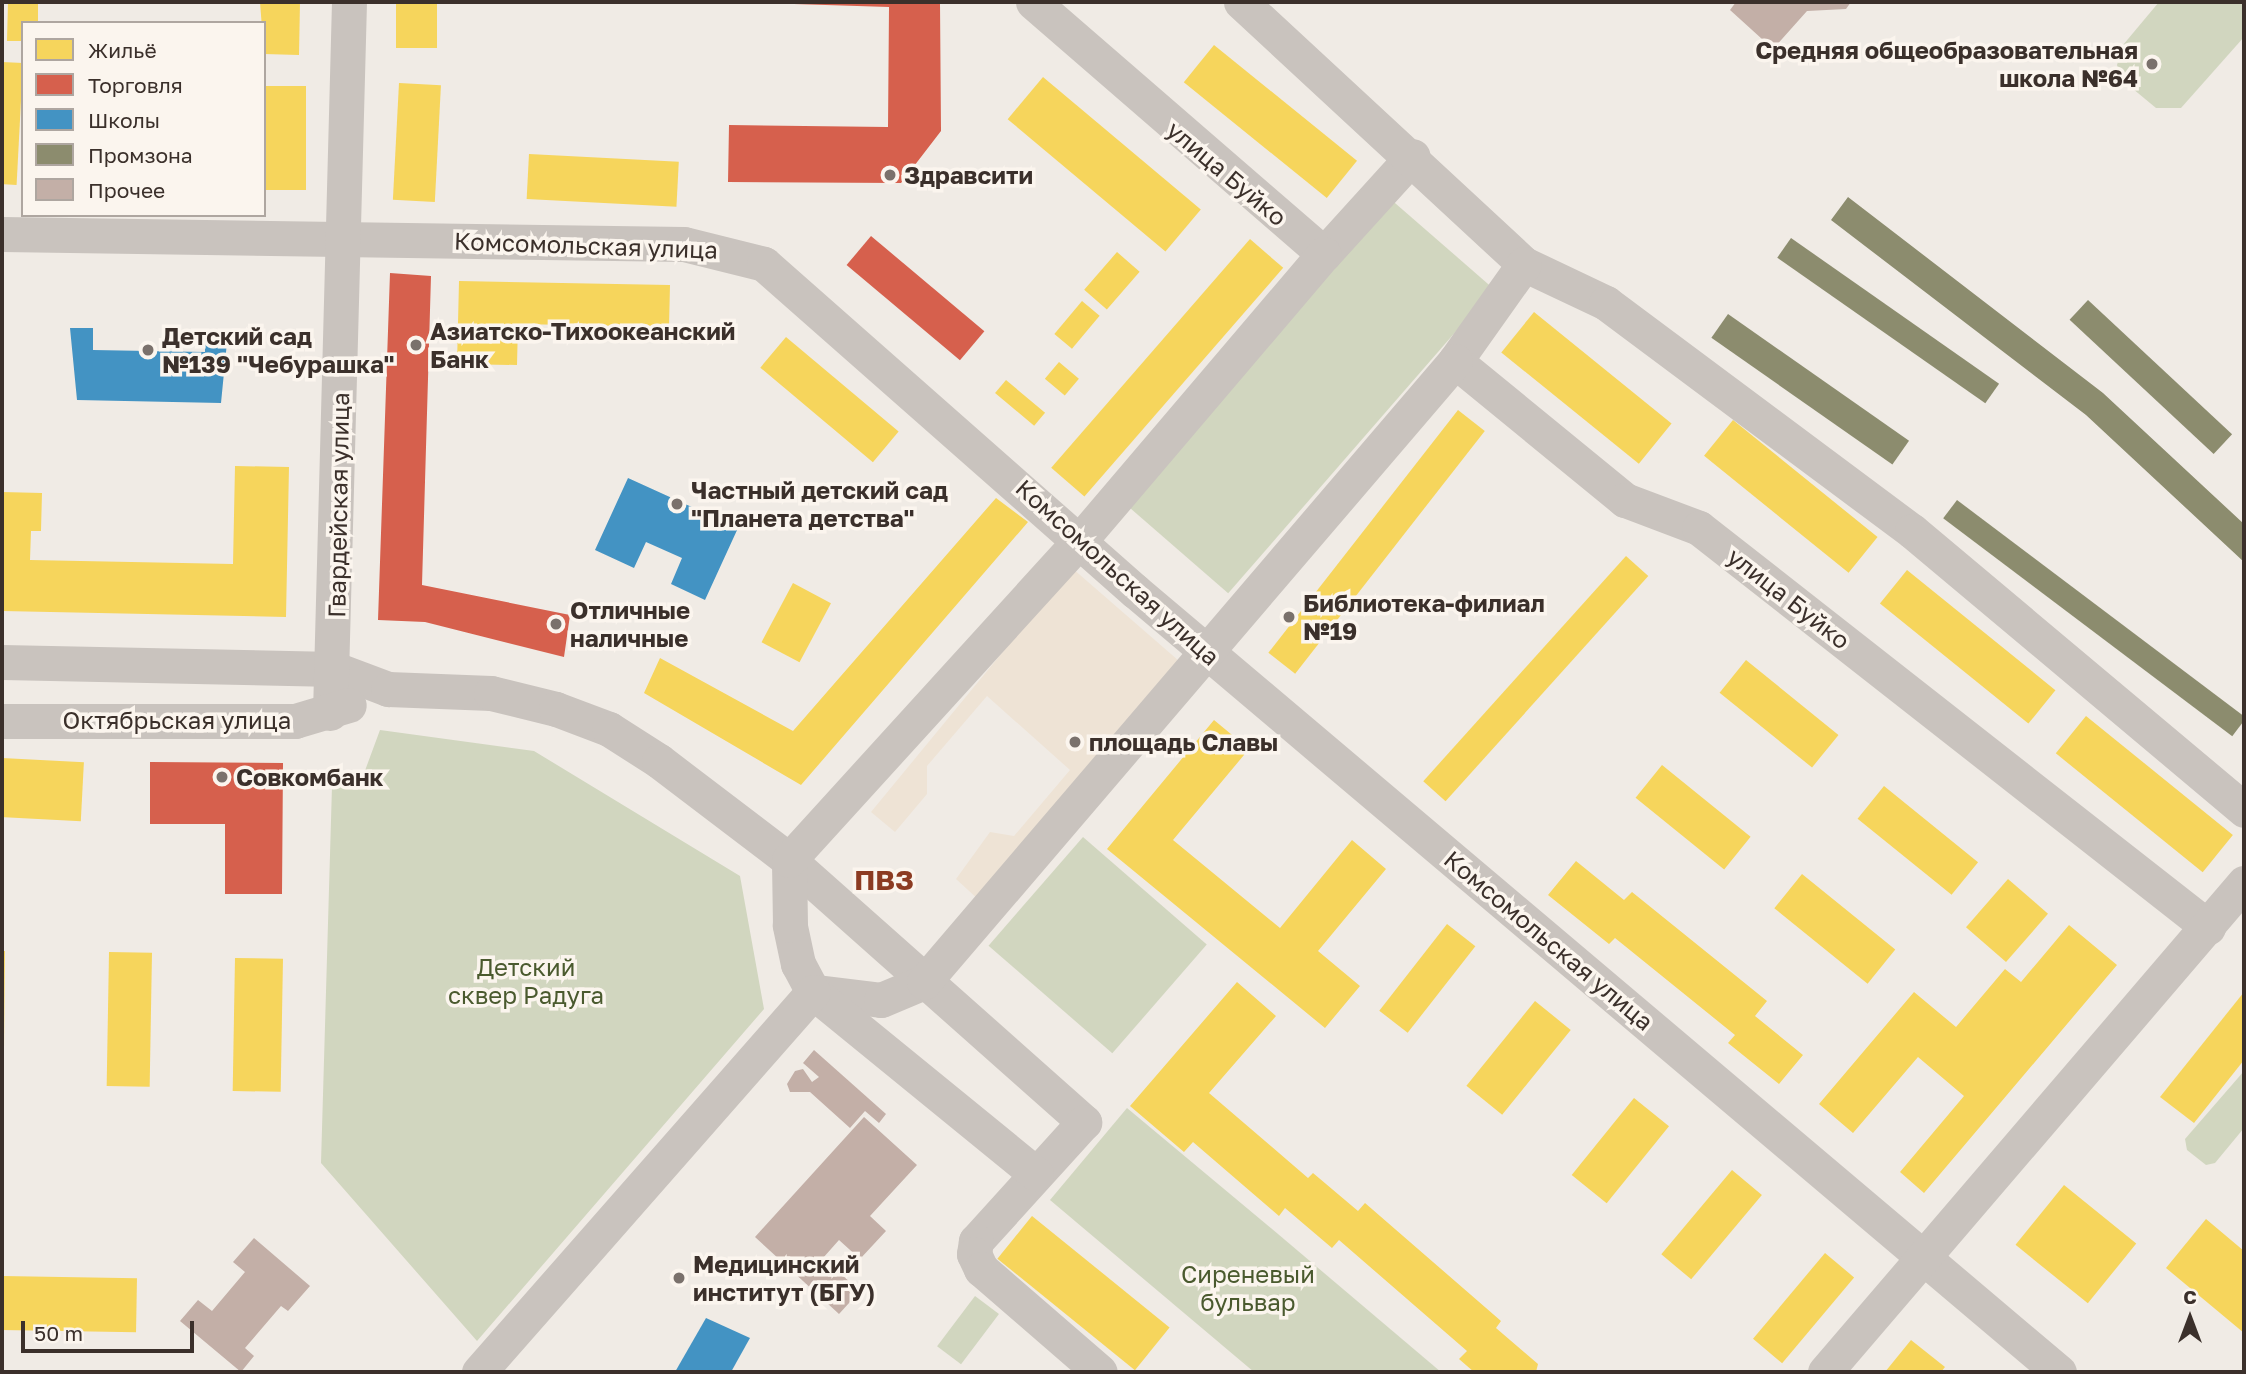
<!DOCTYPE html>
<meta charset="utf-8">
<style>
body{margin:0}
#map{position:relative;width:2246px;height:1374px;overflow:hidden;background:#f0ebe5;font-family:"Golos Text",sans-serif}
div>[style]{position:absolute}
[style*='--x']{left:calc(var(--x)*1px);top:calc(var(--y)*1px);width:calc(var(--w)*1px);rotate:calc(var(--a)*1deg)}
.green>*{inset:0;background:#d1d6bf;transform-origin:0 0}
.plaza>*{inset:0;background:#eee3d5}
.homes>*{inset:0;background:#f6d55c;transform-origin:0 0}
.shops>*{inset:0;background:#d6604d;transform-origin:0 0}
.schools>*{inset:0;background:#4393c3}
.industry>*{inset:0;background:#8c8c6e;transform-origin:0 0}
.building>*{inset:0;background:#c3afa7}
.minor>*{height:35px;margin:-17.5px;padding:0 17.5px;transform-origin:17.5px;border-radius:17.5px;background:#c9c3be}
.dots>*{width:19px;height:19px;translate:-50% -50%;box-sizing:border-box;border:4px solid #fbf5ee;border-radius:50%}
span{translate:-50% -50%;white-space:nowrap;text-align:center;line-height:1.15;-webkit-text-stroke:7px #fbf5ee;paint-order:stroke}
.poi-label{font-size:24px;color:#3b302b;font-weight:700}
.right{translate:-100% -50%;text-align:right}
.left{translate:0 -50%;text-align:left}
.street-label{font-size:24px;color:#3b302b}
.park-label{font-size:24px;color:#4a5a2e}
.quarter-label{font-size:28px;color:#8c3b22;font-weight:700}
.frame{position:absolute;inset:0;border:4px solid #3b302b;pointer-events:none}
.legend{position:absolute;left:21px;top:21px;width:245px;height:196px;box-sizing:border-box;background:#fbf5ee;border:2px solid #aea6a0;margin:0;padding:9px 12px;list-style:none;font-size:21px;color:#3b302b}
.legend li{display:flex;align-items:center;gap:14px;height:35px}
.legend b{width:35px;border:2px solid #aea6a0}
.north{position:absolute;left:2155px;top:1283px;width:70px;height:70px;-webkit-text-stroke:5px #fbf5ee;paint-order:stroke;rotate:0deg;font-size:19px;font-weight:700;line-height:28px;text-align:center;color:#3b302b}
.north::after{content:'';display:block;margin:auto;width:24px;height:32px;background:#3b302b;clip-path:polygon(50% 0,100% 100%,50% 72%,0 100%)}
.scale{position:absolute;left:21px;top:1321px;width:173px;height:32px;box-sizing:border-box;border:4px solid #3b302b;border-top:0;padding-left:9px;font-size:21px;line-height:24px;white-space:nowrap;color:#3b302b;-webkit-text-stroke:5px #fbf5ee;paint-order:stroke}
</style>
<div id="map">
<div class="green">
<div style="clip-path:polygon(2159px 2px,2244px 2px,2244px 37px,2181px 108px,2156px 108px,2121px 79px,2117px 65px,2123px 45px)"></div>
<div style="left:1380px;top:190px;width:150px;height:404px;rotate:41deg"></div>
<div style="clip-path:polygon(380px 730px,534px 751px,740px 876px,764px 1009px,477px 1341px,321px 1163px,332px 786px,363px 776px)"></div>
<div style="left:1083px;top:837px;width:164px;height:144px;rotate:41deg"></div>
<div style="clip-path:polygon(2244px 1071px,2244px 1128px,2215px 1163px,2206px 1165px,2187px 1150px,2185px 1139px)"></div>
<div style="clip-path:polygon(1127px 1108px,1278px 1234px,1441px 1372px,1254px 1372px,1050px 1200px)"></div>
<div style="left:975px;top:1296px;width:30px;height:63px;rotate:37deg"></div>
</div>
<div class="plaza">
<div style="clip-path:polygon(1072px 568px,1179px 661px,980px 901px,956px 879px,990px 832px,1014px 836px,1070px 770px,987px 696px,927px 766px,927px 794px,895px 832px,871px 812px)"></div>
</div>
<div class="homes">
<div style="clip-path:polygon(8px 2px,38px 2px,38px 23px,23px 23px,23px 41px,7px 41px)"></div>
<div style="clip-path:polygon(260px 2px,300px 2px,299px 55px,264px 54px)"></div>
<div style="left:396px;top:2px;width:41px;height:46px"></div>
<div style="left:1214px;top:45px;width:184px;height:48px;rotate:39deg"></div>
<div style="left:2px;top:62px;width:21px;height:122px;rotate:3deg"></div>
<div style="left:1043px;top:77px;width:206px;height:55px;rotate:40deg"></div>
<div style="left:399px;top:83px;width:42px;height:117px;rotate:3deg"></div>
<div style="left:266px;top:86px;width:40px;height:104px"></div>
<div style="left:529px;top:154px;width:150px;height:45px;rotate:3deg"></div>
<div style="left:1250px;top:239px;width:44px;height:303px;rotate:41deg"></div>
<div style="left:1117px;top:252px;width:30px;height:50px;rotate:41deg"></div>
<div style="clip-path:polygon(459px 281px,670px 285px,669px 327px,518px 324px,517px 365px,457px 364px)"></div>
<div style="left:1082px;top:301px;width:23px;height:43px;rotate:40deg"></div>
<div style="left:1534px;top:312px;width:177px;height:52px;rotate:39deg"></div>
<div style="left:786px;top:337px;width:147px;height:40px;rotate:40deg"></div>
<div style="left:1059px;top:362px;width:26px;height:22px;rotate:40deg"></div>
<div style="left:1006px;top:380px;width:51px;height:17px;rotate:40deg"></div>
<div style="left:1458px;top:410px;width:34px;height:308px;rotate:38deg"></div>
<div style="left:1733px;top:420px;width:186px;height:46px;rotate:39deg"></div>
<div style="clip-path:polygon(235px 466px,289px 467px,286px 617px,2px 611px,2px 492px,42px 493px,41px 531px,31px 531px,30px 560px,233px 564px)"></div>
<div style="clip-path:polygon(996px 498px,1028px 522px,801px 785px,644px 693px,660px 658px,793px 731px)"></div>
<div style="left:1626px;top:556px;width:30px;height:303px;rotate:42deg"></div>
<div style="left:1907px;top:570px;width:191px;height:43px;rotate:39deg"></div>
<div style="left:793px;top:583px;width:43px;height:67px;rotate:28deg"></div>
<div style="left:1746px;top:660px;width:119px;height:42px;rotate:39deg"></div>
<div style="left:2086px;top:716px;width:189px;height:48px;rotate:39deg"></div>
<div style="clip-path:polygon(1214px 720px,1249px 749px,1173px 840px,1280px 928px,1352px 840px,1386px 869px,1318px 951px,1360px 986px,1325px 1028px,1107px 849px)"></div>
<div style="left:2px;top:758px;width:82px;height:59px;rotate:3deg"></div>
<div style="left:1662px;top:765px;width:114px;height:42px;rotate:39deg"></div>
<div style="left:1884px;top:786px;width:121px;height:42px;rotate:39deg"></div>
<div style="clip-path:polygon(1576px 861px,1624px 900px,1632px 892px,1767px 1001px,1755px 1016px,1803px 1055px,1779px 1084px,1728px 1043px,1735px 1035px,1615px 938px,1609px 944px,1548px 895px)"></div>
<div style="left:1802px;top:874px;width:120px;height:44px;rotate:39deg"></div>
<div style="left:2008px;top:879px;width:53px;height:64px;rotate:41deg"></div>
<div style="left:1447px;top:924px;width:36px;height:110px;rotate:38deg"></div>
<div style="clip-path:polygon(2069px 925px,2117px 965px,1924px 1193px,1900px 1172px,1964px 1096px,1918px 1057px,1853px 1133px,1819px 1104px,1914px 992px,1956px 1027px,2005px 969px,2021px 982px)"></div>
<div style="clip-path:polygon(2px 951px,5px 951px,4px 1049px,2px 1049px)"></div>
<div style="left:109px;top:952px;width:43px;height:134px;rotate:1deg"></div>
<div style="left:235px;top:958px;width:48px;height:133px;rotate:1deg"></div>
<div style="clip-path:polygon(1237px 982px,1276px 1016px,1209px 1093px,1308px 1178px,1313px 1173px,1358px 1211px,1365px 1203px,1501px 1321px,1496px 1328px,1538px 1364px,1536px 1372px,1474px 1372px,1459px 1359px,1467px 1351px,1339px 1240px,1332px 1248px,1285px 1208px,1279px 1216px,1193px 1142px,1184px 1152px,1130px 1106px)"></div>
<div style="clip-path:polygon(2244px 992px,2244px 1060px,2194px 1123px,2160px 1097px)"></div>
<div style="left:1535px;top:1001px;width:46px;height:109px;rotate:39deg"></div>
<div style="left:1634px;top:1098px;width:45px;height:99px;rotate:39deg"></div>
<div style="left:1732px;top:1170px;width:39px;height:110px;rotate:40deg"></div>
<div style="left:2064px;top:1185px;width:93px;height:77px;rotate:39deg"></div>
<div style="left:1032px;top:1216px;width:177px;height:55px;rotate:39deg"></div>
<div style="clip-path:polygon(2206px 1219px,2244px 1251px,2244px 1333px,2166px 1268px)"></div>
<div style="left:1825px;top:1253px;width:38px;height:112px;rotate:40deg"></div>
<div style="left:2px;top:1276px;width:135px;height:54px;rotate:1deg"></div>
<div style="clip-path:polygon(1911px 1340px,1945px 1367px,1941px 1372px,1885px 1372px)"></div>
</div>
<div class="shops">
<div style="clip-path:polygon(728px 2px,940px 2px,941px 131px,901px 183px,728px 182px,729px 125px,888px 127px,889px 7px)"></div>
<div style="left:871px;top:236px;width:148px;height:38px;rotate:40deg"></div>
<div style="clip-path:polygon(390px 273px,431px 276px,422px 585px,570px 615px,564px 657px,425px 622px,378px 620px)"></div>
<div style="clip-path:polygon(150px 762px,283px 763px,282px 894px,225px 894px,225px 824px,150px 824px)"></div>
</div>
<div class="schools">
<div style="clip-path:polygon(70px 328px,93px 328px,93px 350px,205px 352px,205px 332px,228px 332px,221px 403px,77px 400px)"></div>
<div style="clip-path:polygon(628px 478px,738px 528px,705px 600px,671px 584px,682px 558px,646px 542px,634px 568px,595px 550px)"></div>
<div style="clip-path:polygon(706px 1318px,750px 1338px,731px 1372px,675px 1372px)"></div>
</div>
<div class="industry">
<div style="clip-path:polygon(1848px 197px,2103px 393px,2244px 524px,2244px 562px,2086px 415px,1831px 220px)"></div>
<div style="left:1791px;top:238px;width:254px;height:24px;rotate:35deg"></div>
<div style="left:2088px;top:300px;width:197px;height:27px;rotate:43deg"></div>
<div style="left:1728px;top:314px;width:221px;height:29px;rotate:35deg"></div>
<div style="left:1957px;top:500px;width:362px;height:23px;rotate:37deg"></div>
</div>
<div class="building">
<div style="clip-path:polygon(1736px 2px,1851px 2px,1846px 9px,1807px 11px,1773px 49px,1730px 10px)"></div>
<div style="clip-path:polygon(814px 1050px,886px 1114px,879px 1123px,865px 1111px,850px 1128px,810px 1092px,790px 1092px,787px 1084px,795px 1071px,803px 1069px,812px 1082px,819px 1077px,803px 1063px)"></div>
<div style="clip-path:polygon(864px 1117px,917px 1165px,870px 1216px,886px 1231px,860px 1259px,839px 1240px,823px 1258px,860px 1291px,839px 1314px,755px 1237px)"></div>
<div style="clip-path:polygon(254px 1238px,310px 1286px,288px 1311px,281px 1306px,245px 1348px,254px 1356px,241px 1372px,180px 1321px,198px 1300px,212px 1311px,245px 1272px,233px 1262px)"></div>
</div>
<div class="minor">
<div style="--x:1033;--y:2;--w:385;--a:40.9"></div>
<div style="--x:1324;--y:254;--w:132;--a:-47.8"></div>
<div style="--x:1241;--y:2;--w:386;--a:42.8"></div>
<div style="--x:1524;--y:264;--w:91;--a:25.4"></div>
<div style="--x:1606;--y:303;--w:382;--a:36.7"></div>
<div style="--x:1912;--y:531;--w:434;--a:40"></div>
<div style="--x:2;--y:234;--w:682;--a:0.84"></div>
<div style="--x:684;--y:244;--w:82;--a:14"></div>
<div style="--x:764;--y:264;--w:495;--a:41.4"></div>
<div style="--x:1135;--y:591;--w:1210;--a:40.21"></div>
<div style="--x:1524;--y:264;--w:119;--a:125.4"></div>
<div style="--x:1455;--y:361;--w:220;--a:39.3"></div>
<div style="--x:1625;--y:500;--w:79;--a:20.7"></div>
<div style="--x:1699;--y:528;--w:647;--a:38.09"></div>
<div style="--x:2;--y:662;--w:333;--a:1.2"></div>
<div style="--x:335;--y:669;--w:57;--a:20.7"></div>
<div style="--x:388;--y:689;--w:103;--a:2.2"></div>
<div style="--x:491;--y:693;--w:67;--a:13.8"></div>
<div style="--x:556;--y:709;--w:57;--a:20.7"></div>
<div style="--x:609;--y:729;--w:59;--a:32.6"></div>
<div style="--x:659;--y:761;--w:163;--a:37.3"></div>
<div style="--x:789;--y:860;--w:395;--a:41.6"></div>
<div style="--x:1084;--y:1122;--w:161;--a:132.2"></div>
<div style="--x:976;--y:1241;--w:13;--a:99"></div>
<div style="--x:974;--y:1254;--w:17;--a:65"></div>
<div style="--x:981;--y:1269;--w:157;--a:40.9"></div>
<div style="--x:330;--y:713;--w:711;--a:-88.47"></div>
<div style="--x:2;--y:721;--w:293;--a:0"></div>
<div style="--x:295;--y:721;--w:56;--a:-16.5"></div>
<div style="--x:817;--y:992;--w:64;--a:7.1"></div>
<div style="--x:881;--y:1000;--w:47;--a:-22.7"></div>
<div style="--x:924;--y:982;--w:817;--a:-49.47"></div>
<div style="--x:1036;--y:1174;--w:288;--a:-140.8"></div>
<div style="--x:813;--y:992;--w:32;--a:-118"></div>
<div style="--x:798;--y:964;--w:40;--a:-102"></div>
<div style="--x:790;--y:925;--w:65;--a:-90.9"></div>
<div style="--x:789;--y:860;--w:435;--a:-47.7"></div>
<div style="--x:1082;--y:538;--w:373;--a:-49.6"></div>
<div style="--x:479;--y:1372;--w:506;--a:-48.69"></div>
<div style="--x:1825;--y:1372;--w:644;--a:-49.41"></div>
</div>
<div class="dots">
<div style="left:2152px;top:64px;background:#7a716c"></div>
<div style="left:890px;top:175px;background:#7a716c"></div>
<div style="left:416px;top:345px;background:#7a716c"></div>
<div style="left:148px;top:350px;background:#7a716c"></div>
<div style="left:677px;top:504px;background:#7a716c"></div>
<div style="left:1289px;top:617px;background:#7a716c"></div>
<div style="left:556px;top:624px;background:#7a716c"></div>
<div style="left:1075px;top:742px;background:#7a716c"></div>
<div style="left:222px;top:777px;background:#7a716c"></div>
<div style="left:679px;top:1278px;background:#7a716c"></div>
</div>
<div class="poi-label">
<span class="right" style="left:2138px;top:64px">Средняя общеобразовательная<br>школа №64</span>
<span class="left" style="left:904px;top:175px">Здравсити</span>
<span class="left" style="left:430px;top:345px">Азиатско-Тихоокеанский<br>Банк</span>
<span class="left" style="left:162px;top:350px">Детский сад<br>№139 "Чебурашка"</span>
<span class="left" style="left:691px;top:504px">Частный детский сад<br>"Планета детства"</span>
<span class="left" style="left:1303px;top:617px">Библиотека-филиал<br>№19</span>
<span class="left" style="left:570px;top:624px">Отличные<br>наличные</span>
<span class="left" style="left:1089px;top:742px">площадь Славы</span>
<span class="left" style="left:236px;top:777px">Совкомбанк</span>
<span class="left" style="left:693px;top:1278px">Медицинский<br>институт (БГУ)</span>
</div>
<div class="street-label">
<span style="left:1227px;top:173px;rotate:40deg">улица Буйко</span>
<span style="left:586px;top:245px;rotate:2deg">Комсомольская улица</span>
<span style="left:338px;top:505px;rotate:-89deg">Гвардейская улица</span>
<span style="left:1118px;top:572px;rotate:42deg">Комсомольская улица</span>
<span style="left:1789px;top:598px;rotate:38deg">улица Буйко</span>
<span style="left:177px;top:720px">Октябрьская улица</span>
<span style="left:1549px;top:940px;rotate:40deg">Комсомольская улица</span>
</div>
<div class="park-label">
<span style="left:526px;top:981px">Детский<br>сквер Радуга</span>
<span style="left:1248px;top:1288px">Сиреневый<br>бульвар</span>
</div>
<div class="quarter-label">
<span style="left:884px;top:880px">ПВЗ</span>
</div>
<div class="frame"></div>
<ul class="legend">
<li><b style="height:19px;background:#f6d55c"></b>Жильё</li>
<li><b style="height:19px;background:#d6604d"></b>Торговля</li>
<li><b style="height:19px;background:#4393c3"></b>Школы</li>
<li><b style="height:19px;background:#8c8c6e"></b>Промзона</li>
<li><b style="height:19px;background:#c3afa7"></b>Прочее</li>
</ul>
<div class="north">С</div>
<div class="scale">50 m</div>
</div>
